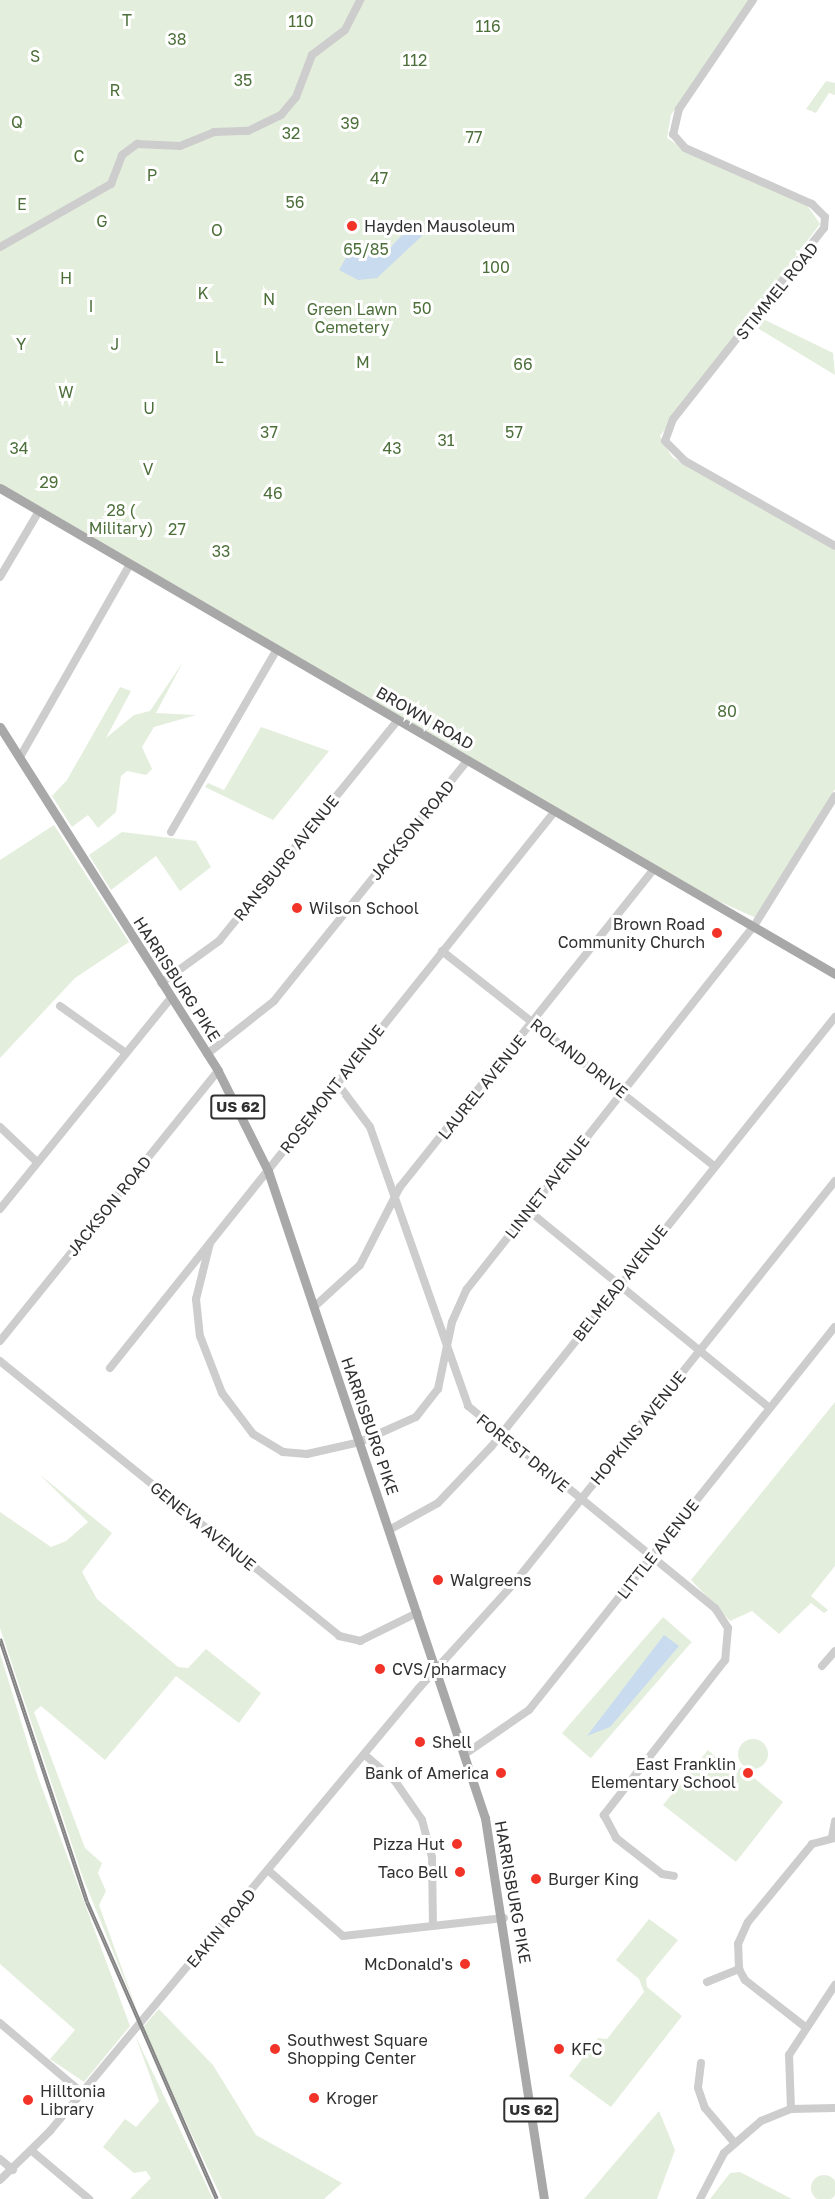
<!DOCTYPE html>
<style>
body{margin:0}
#map{position:relative;width:835px;height:2199px;overflow:hidden;background:#fff;font-family:"Golos Text",sans-serif}
div>[style]{position:absolute}
[style*='--x']{left:calc(var(--x)*1px);top:calc(var(--y)*1px);width:calc(var(--w)*1px);rotate:calc(var(--a)*1deg)}
.green>*{inset:0;background:#e4eedd;transform-origin:0 0}
.round{border-radius:50%}
.water>*{inset:0;background:#c8dbef}
.minor>*{height:8px;margin:-4px;padding:0 4px;transform-origin:4px;border-radius:4px;background:#cdcdcd}
.major>*{height:9px;margin:-4.5px;padding:0 4.5px;transform-origin:4.5px;border-radius:4.5px;background:#a8a8a8}
.rail>*{height:4px;margin-top:-2px;transform-origin:0;background:repeating-linear-gradient(90deg,#fff 0 4.5px,#858585 0 9px);box-sizing:border-box;border-block:2px solid #858585}
.dots>*{width:16px;height:16px;translate:-50% -50%;box-sizing:border-box;border:3px solid #fff;border-radius:50%}
span{translate:-50% -50%;white-space:nowrap;text-align:center;line-height:1.15;-webkit-text-stroke:6px #fff;paint-order:stroke}
.shield-label span{padding:2px 4px;background:#fff;border:2px solid;border-radius:4px;-webkit-text-stroke-width:0}
.shield-label{font-size:15px;color:#303030;font-weight:700}
.park-label{font-size:16px;color:#4c6f3a}
.poi-label{font-size:16px;color:#303030}
.left{translate:0 -50%;text-align:left}
.right{translate:-100% -50%;text-align:right}
.street-label{font-size:16px;color:#303030}
</style>
<div id="map">
<div class="green">
<div style="clip-path:polygon(0 0,749px 0,671px 115px,667px 138px,693px 155px,807px 205px,820px 224px,660px 436px,672px 457px,835px 550px,835px 789px,756px 918px,714px 899px,0 484px)"></div>
<div style="clip-path:polygon(826px 81px,835px 83px,835px 95px,829px 93px,816px 113px,806px 109px)"></div>
<div style="clip-path:polygon(761px 318px,833px 353px,835px 375px,754px 326px)"></div>
<div style="clip-path:polygon(183px 662px,156px 713px,196px 715px,154px 727px,142px 747px,152px 769px,146px 775px,127px 771px,121px 776px,116px 812px,98px 828px,88px 815px,72px 827px,52px 796px,67px 780px,120px 687px,131px 691px,106px 738px,134px 715px,150px 711px)"></div>
<div style="clip-path:polygon(261px 727px,329px 751px,273px 820px,205px 787px,208px 783px,224px 790px)"></div>
<div style="clip-path:polygon(54px 825px,129px 942px,75px 978px,0 1058px,0 860px)"></div>
<div style="clip-path:polygon(122px 832px,196px 841px,211px 867px,180px 891px,156px 856px,111px 890px,89px 855px)"></div>
<div style="clip-path:polygon(835px 1402px,835px 1566px,811px 1596px,828px 1610px,824px 1613px,811px 1603px,779px 1634px,752px 1611px,730px 1621px,691px 1580px)"></div>
<div style="clip-path:polygon(39px 1474px,112px 1533px,82px 1572px,97px 1599px,178px 1667px,188px 1668px,206px 1649px,261px 1693px,239px 1723px,176px 1676px,105px 1760px,41px 1706px,34px 1712px,85px 1848px,102px 1863px,98px 1873px,106px 1891px,99px 1905px,138px 2013px,83px 1878px,0 1628px,0 1512px,51px 1547px,66px 1541px,88px 1522px)"></div>
<div style="left:663px;top:1617px;width:38px;height:154px;rotate:41deg"></div>
<div style="clip-path:polygon(0 1653px,38px 1777px,130px 2026px,84px 2082px,50px 2059px,75px 2030px,0 1964px)"></div>
<div class="round" style="left:738px;top:1739px;width:30px;height:30px"></div>
<div style="clip-path:polygon(708px 1750px,735px 1773px,741px 1767px,783px 1802px,736px 1862px,663px 1805px)"></div>
<div style="clip-path:polygon(649px 1919px,678px 1940px,646px 1979px,647px 1987px,682px 2016px,611px 2107px,569px 2076px,598px 2038px,607px 2039px,644px 1992px,639px 1979px,616px 1960px)"></div>
<div style="clip-path:polygon(159px 2009px,213px 2065px,256px 2135px,342px 2183px,324px 2199px,222px 2199px,142px 2028px)"></div>
<div style="clip-path:polygon(135px 2035px,213px 2199px,130px 2199px,151px 2178px,146px 2171px,134px 2173px,103px 2147px,125px 2119px,136px 2127px,159px 2101px)"></div>
<div style="clip-path:polygon(659px 2111px,675px 2150px,657px 2199px,584px 2199px)"></div>
<div style="clip-path:polygon(740px 2172px,792px 2199px,710px 2199px,730px 2173px)"></div>
<div class="round" style="left:811px;top:2175px;width:26px;height:26px"></div>
</div>
<div class="water">
<div style="clip-path:polygon(419px 228px,425px 233px,377px 278px,358px 280px,339px 270px,351px 249px,383px 256px,401px 236px)"></div>
<div style="clip-path:polygon(664px 1635px,679px 1646px,610px 1727px,587px 1736px)"></div>
</div>
<div class="minor">
<div style="--x:753;--y:0;--w:132;--a:124.2"></div>
<div style="--x:679;--y:109;--w:26;--a:103"></div>
<div style="--x:673;--y:134;--w:18;--a:49"></div>
<div style="--x:685;--y:148;--w:139;--a:23.8"></div>
<div style="--x:812;--y:204;--w:18;--a:45"></div>
<div style="--x:825;--y:217;--w:11;--a:95"></div>
<div style="--x:824;--y:228;--w:243;--a:128.3"></div>
<div style="--x:673;--y:419;--w:23;--a:110"></div>
<div style="--x:665;--y:441;--w:28;--a:45"></div>
<div style="--x:685;--y:461;--w:172;--a:29.5"></div>
<div style="--x:0;--y:247;--w:128;--a:-29.6"></div>
<div style="--x:111;--y:184;--w:31;--a:-69"></div>
<div style="--x:122;--y:155;--w:19;--a:-36"></div>
<div style="--x:137;--y:144;--w:43;--a:2.7"></div>
<div style="--x:180;--y:146;--w:37;--a:-22"></div>
<div style="--x:214;--y:132;--w:34;--a:-2"></div>
<div style="--x:248;--y:131;--w:37;--a:-26"></div>
<div style="--x:281;--y:115;--w:23;--a:-50"></div>
<div style="--x:296;--y:97;--w:45;--a:-69.1"></div>
<div style="--x:312;--y:55;--w:41;--a:-37.1"></div>
<div style="--x:345;--y:30;--w:34;--a:-63"></div>
<div style="--x:0;--y:577;--w:77;--a:-59.4"></div>
<div style="--x:20;--y:757;--w:222;--a:-60.3"></div>
<div style="--x:171;--y:832;--w:211;--a:-59.9"></div>
<div style="--x:442;--y:951;--w:347;--a:38.3"></div>
<div style="--x:161;--y:983;--w:72;--a:-35.9"></div>
<div style="--x:219;--y:941;--w:284;--a:-51"></div>
<div style="--x:60;--y:1006;--w:81;--a:35.5"></div>
<div style="--x:207;--y:1054;--w:85;--a:-38.3"></div>
<div style="--x:274;--y:1001;--w:309;--a:-51.2"></div>
<div style="--x:337;--y:1083;--w:55;--a:53.1"></div>
<div style="--x:370;--y:1127;--w:296;--a:70.6"></div>
<div style="--x:468;--y:1406;--w:319;--a:39.3"></div>
<div style="--x:715;--y:1608;--w:24;--a:57"></div>
<div style="--x:728;--y:1628;--w:32;--a:95"></div>
<div style="--x:725;--y:1660;--w:197;--a:128"></div>
<div style="--x:604;--y:1815;--w:26;--a:62"></div>
<div style="--x:616;--y:1838;--w:58;--a:38"></div>
<div style="--x:662;--y:1874;--w:12;--a:9"></div>
<div style="--x:0;--y:1127;--w:51;--a:43.4"></div>
<div style="--x:0;--y:1209;--w:272;--a:-51"></div>
<div style="--x:529;--y:1211;--w:311;--a:39.3"></div>
<div style="--x:210;--y:1243;--w:58;--a:104"></div>
<div style="--x:196;--y:1299;--w:37;--a:84"></div>
<div style="--x:200;--y:1336;--w:61;--a:68.9"></div>
<div style="--x:222;--y:1393;--w:51;--a:52.9"></div>
<div style="--x:253;--y:1434;--w:35;--a:31"></div>
<div style="--x:283;--y:1452;--w:24;--a:5"></div>
<div style="--x:307;--y:1454;--w:54;--a:-12.8"></div>
<div style="--x:360;--y:1442;--w:61;--a:-24.1"></div>
<div style="--x:416;--y:1417;--w:36;--a:-52"></div>
<div style="--x:438;--y:1389;--w:68;--a:-78.2"></div>
<div style="--x:452;--y:1322;--w:36;--a:-66"></div>
<div style="--x:467;--y:1289;--w:463;--a:-51.7"></div>
<div style="--x:754;--y:926;--w:153;--a:-58.1"></div>
<div style="--x:314;--y:1307;--w:62;--a:-42.4"></div>
<div style="--x:360;--y:1265;--w:88;--a:-62.9"></div>
<div style="--x:400;--y:1187;--w:407;--a:-51.4"></div>
<div style="--x:0;--y:1341;--w:347;--a:-51.1"></div>
<div style="--x:0;--y:1361;--w:437;--a:39"></div>
<div style="--x:339;--y:1636;--w:22;--a:13"></div>
<div style="--x:360;--y:1641;--w:64;--a:-26.2"></div>
<div style="--x:110;--y:1368;--w:713;--a:-51.38"></div>
<div style="--x:389;--y:1530;--w:56;--a:-28.9"></div>
<div style="--x:438;--y:1503;--w:77;--a:-46.6"></div>
<div style="--x:491;--y:1447;--w:551;--a:-51.34"></div>
<div style="--x:822;--y:1666;--w:20;--a:-49"></div>
<div style="--x:465;--y:1754;--w:78;--a:-34.5"></div>
<div style="--x:529;--y:1710;--w:490;--a:-51.4"></div>
<div style="--x:365;--y:1755;--w:40;--a:41"></div>
<div style="--x:395;--y:1781;--w:47;--a:55.3"></div>
<div style="--x:422;--y:1820;--w:38;--a:75"></div>
<div style="--x:432;--y:1857;--w:69;--a:89.2"></div>
<div style="--x:832;--y:1837;--w:16;--a:-79"></div>
<div style="--x:269;--y:1871;--w:98;--a:41.3"></div>
<div style="--x:343;--y:1936;--w:162;--a:-6.4"></div>
<div style="--x:707;--y:1982;--w:35;--a:-22"></div>
<div style="--x:0;--y:2023;--w:106;--a:40.4"></div>
<div style="--x:804;--y:2026;--w:75;--a:-142.1"></div>
<div style="--x:745;--y:1980;--w:13;--a:-119"></div>
<div style="--x:739;--y:1969;--w:25;--a:-92"></div>
<div style="--x:738;--y:1944;--w:24;--a:-66"></div>
<div style="--x:748;--y:1922;--w:101;--a:-50.6"></div>
<div style="--x:812;--y:1844;--w:24;--a:-15"></div>
<div style="--x:701;--y:2063;--w:25;--a:97"></div>
<div style="--x:698;--y:2088;--w:21;--a:71"></div>
<div style="--x:705;--y:2108;--w:43;--a:49.7"></div>
<div style="--x:791;--y:2109;--w:54;--a:-92.1"></div>
<div style="--x:789;--y:2055;--w:84;--a:-56.7"></div>
<div style="--x:32;--y:2151;--w:75;--a:40.1"></div>
<div style="--x:0;--y:2159;--w:17;--a:40"></div>
<div style="--x:0;--y:2180;--w:70;--a:-44.4"></div>
<div style="--x:50;--y:2131;--w:577;--a:-50.21"></div>
<div style="--x:419;--y:1688;--w:143;--a:-47.8"></div>
<div style="--x:515;--y:1582;--w:513;--a:-51.41"></div>
<div style="--x:700;--y:2199;--w:52;--a:-62.4"></div>
<div style="--x:724;--y:2153;--w:49;--a:-40.9"></div>
<div style="--x:761;--y:2121;--w:32;--a:-22"></div>
<div style="--x:791;--y:2109;--w:44;--a:-1.3"></div>
</div>
<div class="major">
<div style="--x:0;--y:488;--w:966;--a:30.2"></div>
<div style="--x:0;--y:727;--w:407;--a:57.6"></div>
<div style="--x:218;--y:1071;--w:112;--a:63.4"></div>
<div style="--x:268;--y:1171;--w:682;--a:71.46"></div>
<div style="--x:485;--y:1818;--w:386;--a:81.2"></div>
</div>
<div class="rail">
<div style="--x:0;--y:1639;--w:277;--a:71.7"></div>
<div style="--x:87;--y:1902;--w:324;--a:66.4"></div>
</div>
<div class="dots">
<div style="left:352px;top:226px;background:#f13328"></div>
<div style="left:297px;top:908px;background:#f13328"></div>
<div style="left:717px;top:933px;background:#f13328"></div>
<div style="left:438px;top:1580px;background:#f13328"></div>
<div style="left:380px;top:1669px;background:#f13328"></div>
<div style="left:420px;top:1742px;background:#f13328"></div>
<div style="left:501px;top:1773px;background:#f13328"></div>
<div style="left:748px;top:1773px;background:#f13328"></div>
<div style="left:457px;top:1844px;background:#f13328"></div>
<div style="left:460px;top:1872px;background:#f13328"></div>
<div style="left:536px;top:1879px;background:#f13328"></div>
<div style="left:465px;top:1964px;background:#f13328"></div>
<div style="left:275px;top:2049px;background:#f13328"></div>
<div style="left:559px;top:2049px;background:#f13328"></div>
<div style="left:314px;top:2098px;background:#f13328"></div>
<div style="left:28px;top:2100px;background:#f13328"></div>
</div>
<div class="shield-label">
<span style="left:238px;top:1107px">US 62</span>
<span style="left:531px;top:2110px">US 62</span>
</div>
<div class="park-label">
<span style="left:127px;top:20px">T</span>
<span style="left:301px;top:21px">110</span>
<span style="left:488px;top:26px">116</span>
<span style="left:177px;top:39px">38</span>
<span style="left:35px;top:56px">S</span>
<span style="left:415px;top:60px">112</span>
<span style="left:243px;top:80px">35</span>
<span style="left:115px;top:90px">R</span>
<span style="left:17px;top:122px">Q</span>
<span style="left:350px;top:123px">39</span>
<span style="left:291px;top:133px">32</span>
<span style="left:474px;top:137px">77</span>
<span style="left:79px;top:156px">C</span>
<span style="left:152px;top:175px">P</span>
<span style="left:379px;top:178px">47</span>
<span style="left:295px;top:202px">56</span>
<span style="left:22px;top:204px">E</span>
<span style="left:102px;top:221px">G</span>
<span style="left:217px;top:230px">O</span>
<span style="left:366px;top:249px">65/85</span>
<span style="left:496px;top:267px">100</span>
<span style="left:66px;top:278px">H</span>
<span style="left:203px;top:293px">K</span>
<span style="left:269px;top:299px">N</span>
<span style="left:91px;top:306px">I</span>
<span style="left:422px;top:308px">50</span>
<span style="left:352px;top:318px">Green Lawn<br>Cemetery</span>
<span style="left:21px;top:344px">Y</span>
<span style="left:115px;top:344px">J</span>
<span style="left:219px;top:357px">L</span>
<span style="left:363px;top:362px">M</span>
<span style="left:523px;top:364px">66</span>
<span style="left:66px;top:392px">W</span>
<span style="left:149px;top:408px">U</span>
<span style="left:269px;top:432px">37</span>
<span style="left:514px;top:432px">57</span>
<span style="left:446px;top:440px">31</span>
<span style="left:19px;top:448px">34</span>
<span style="left:392px;top:448px">43</span>
<span style="left:148px;top:469px">V</span>
<span style="left:49px;top:482px">29</span>
<span style="left:273px;top:493px">46</span>
<span style="left:121px;top:519px">28 (<br>Military)</span>
<span style="left:177px;top:529px">27</span>
<span style="left:221px;top:551px">33</span>
<span style="left:727px;top:711px">80</span>
</div>
<div class="poi-label">
<span class="left" style="left:364px;top:226px">Hayden Mausoleum</span>
<span class="left" style="left:309px;top:908px">Wilson School</span>
<span class="right" style="left:705px;top:933px">Brown Road<br>Community Church</span>
<span class="left" style="left:450px;top:1580px">Walgreens</span>
<span class="left" style="left:392px;top:1669px">CVS/pharmacy</span>
<span class="left" style="left:432px;top:1742px">Shell</span>
<span class="right" style="left:736px;top:1773px">East Franklin<br>Elementary School</span>
<span class="right" style="left:489px;top:1773px">Bank of America</span>
<span class="right" style="left:445px;top:1844px">Pizza Hut</span>
<span class="right" style="left:448px;top:1872px">Taco Bell</span>
<span class="left" style="left:548px;top:1879px">Burger King</span>
<span class="right" style="left:453px;top:1964px">McDonald's</span>
<span class="left" style="left:287px;top:2049px">Southwest Square<br>Shopping Center</span>
<span class="left" style="left:571px;top:2049px">KFC</span>
<span class="left" style="left:40px;top:2100px">Hilltonia<br>Library</span>
<span class="left" style="left:326px;top:2098px">Kroger</span>
</div>
<div class="street-label">
<span style="left:777px;top:291px;rotate:-51deg">STIMMEL ROAD</span>
<span style="left:425px;top:718px;rotate:30deg">BROWN ROAD</span>
<span style="left:412px;top:830px;rotate:-51deg">JACKSON ROAD</span>
<span style="left:286px;top:858px;rotate:-51deg">RANSBURG AVENUE</span>
<span style="left:177px;top:979px;rotate:57deg">HARRISBURG PIKE</span>
<span style="left:579px;top:1058px;rotate:38deg">ROLAND DRIVE</span>
<span style="left:482px;top:1087px;rotate:-51deg">LAUREL AVENUE</span>
<span style="left:332px;top:1089px;rotate:-52deg">ROSEMONT AVENUE</span>
<span style="left:547px;top:1187px;rotate:-52deg">LINNET AVENUE</span>
<span style="left:109px;top:1206px;rotate:-51deg">JACKSON ROAD</span>
<span style="left:620px;top:1283px;rotate:-52deg">BELMEAD AVENUE</span>
<span style="left:370px;top:1426px;rotate:71deg">HARRISBURG PIKE</span>
<span style="left:638px;top:1428px;rotate:-51deg">HOPKINS AVENUE</span>
<span style="left:523px;top:1453px;rotate:39deg">FOREST DRIVE</span>
<span style="left:203px;top:1526px;rotate:39deg">GENEVA AVENUE</span>
<span style="left:658px;top:1549px;rotate:-52deg">LITTLE AVENUE</span>
<span style="left:513px;top:1892px;rotate:80deg">HARRISBURG PIKE</span>
<span style="left:221px;top:1928px;rotate:-50deg">EAKIN ROAD</span>
</div>
</div>
